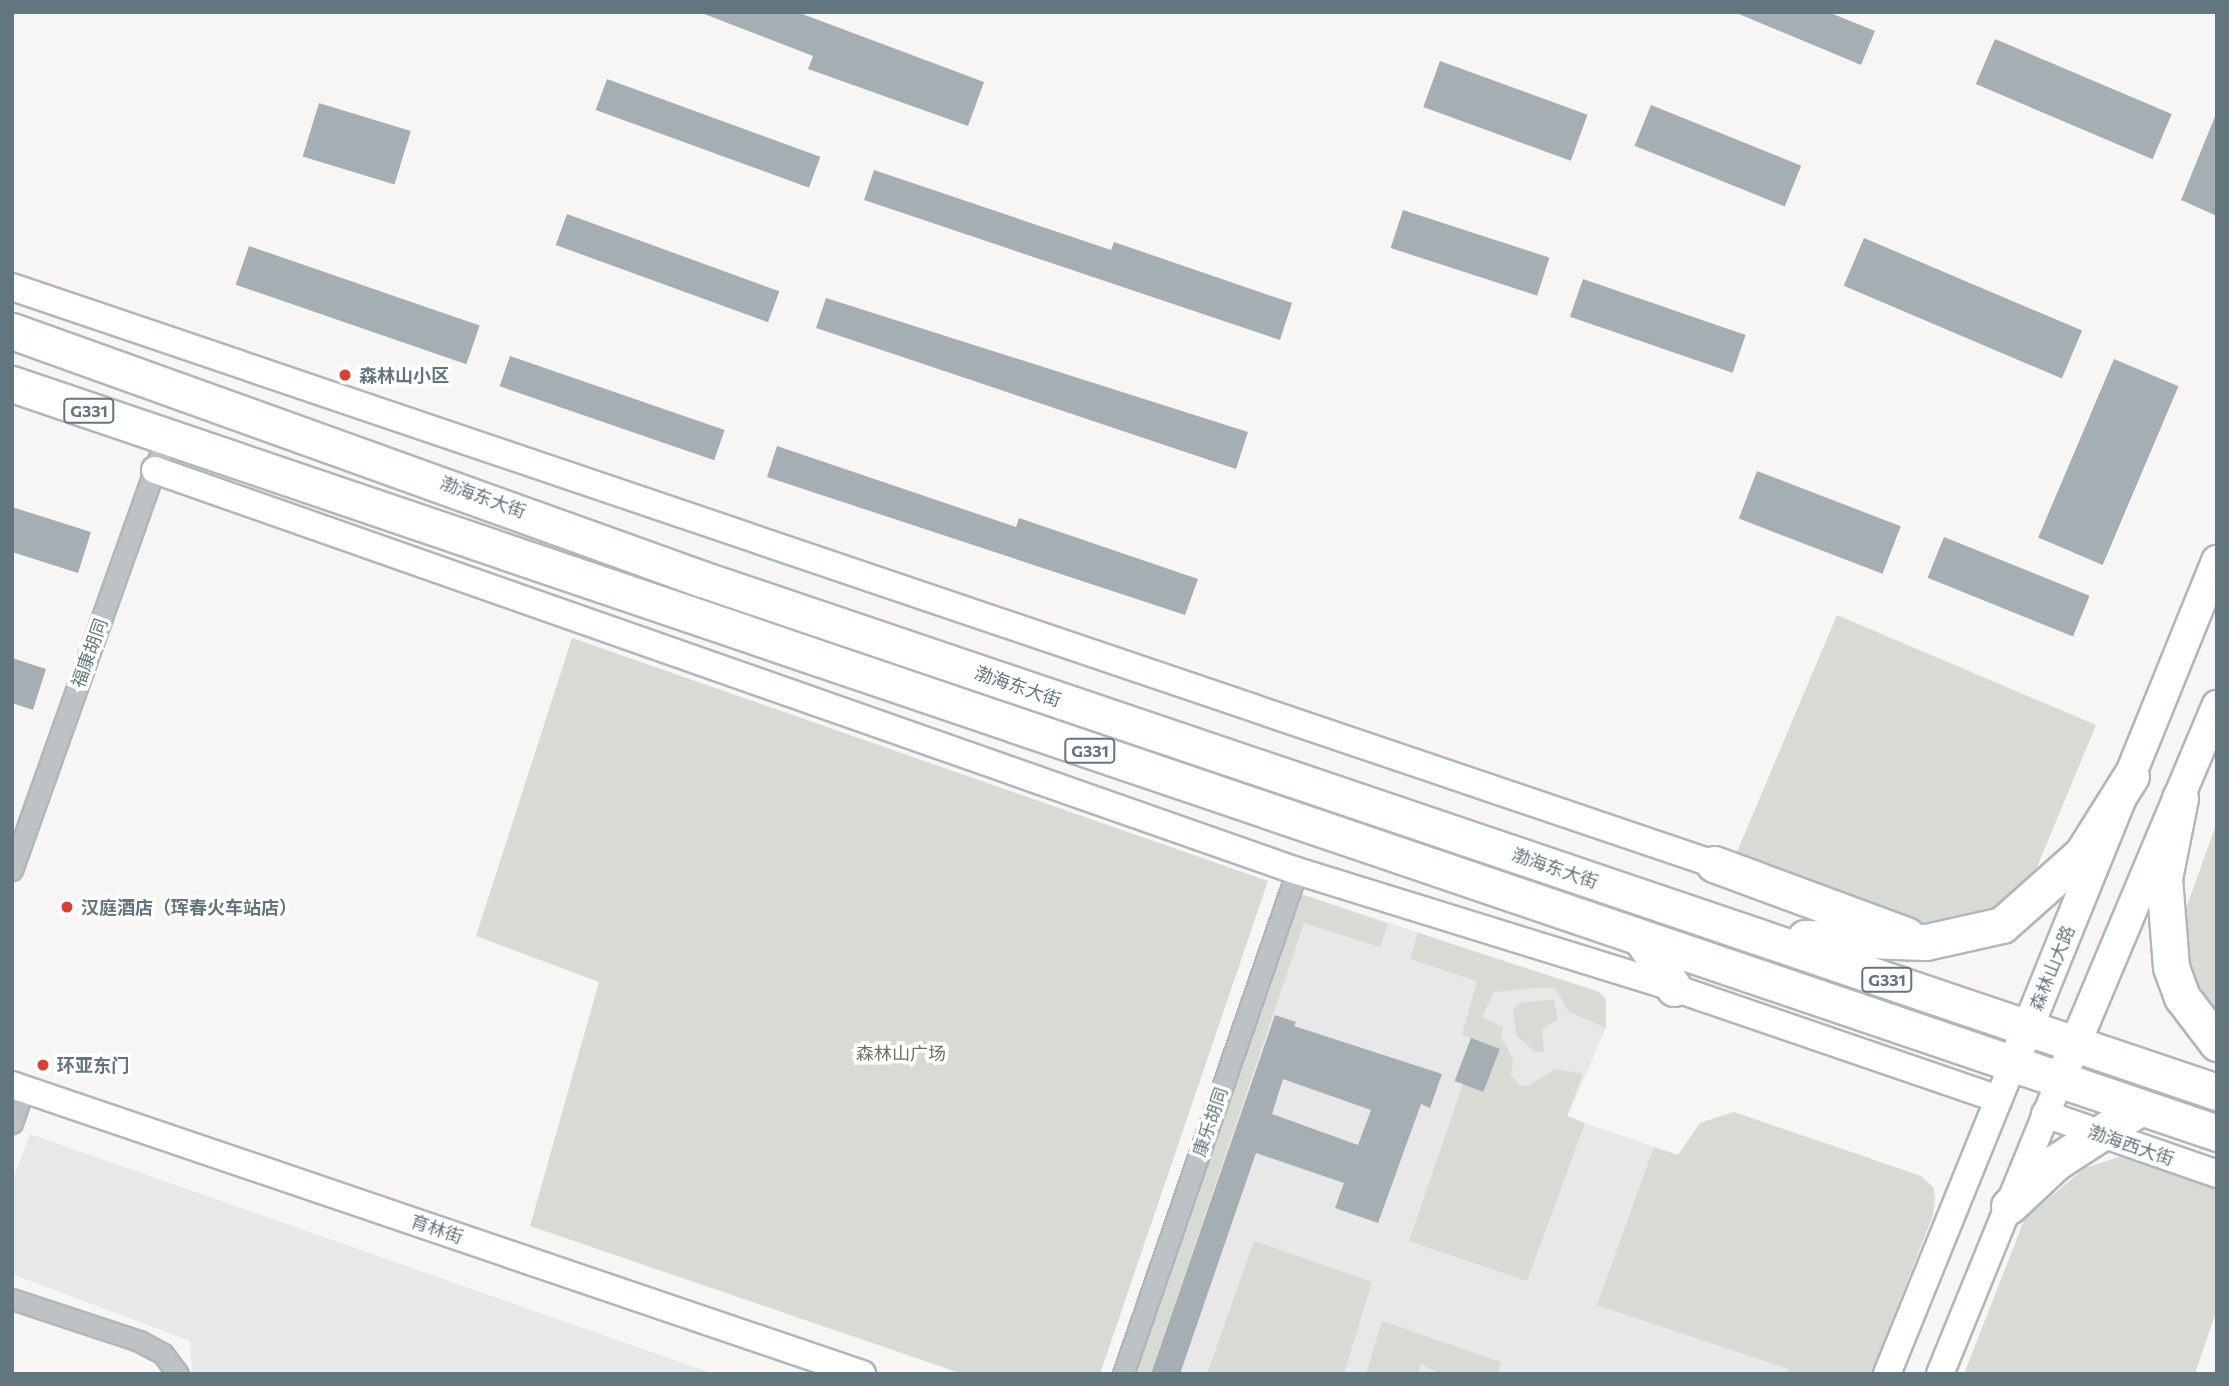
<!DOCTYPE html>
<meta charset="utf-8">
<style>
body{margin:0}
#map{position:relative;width:2229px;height:1386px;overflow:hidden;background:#f7f6f4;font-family:Commissioner,"Noto Sans SC",sans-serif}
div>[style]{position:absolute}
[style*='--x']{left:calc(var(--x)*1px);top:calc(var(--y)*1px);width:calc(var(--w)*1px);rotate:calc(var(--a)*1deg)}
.built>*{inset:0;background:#e7e8e7}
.green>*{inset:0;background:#d7dbd3}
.building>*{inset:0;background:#a5afb3;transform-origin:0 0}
.roads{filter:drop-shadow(2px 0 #b0b7ba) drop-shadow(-2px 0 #b0b7ba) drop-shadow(0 2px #b0b7ba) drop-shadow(0 -2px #b0b7ba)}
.street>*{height:19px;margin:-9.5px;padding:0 9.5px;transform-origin:9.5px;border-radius:9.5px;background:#bdc3c5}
.secondary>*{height:26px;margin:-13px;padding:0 13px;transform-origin:13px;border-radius:13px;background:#fff}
.primary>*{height:30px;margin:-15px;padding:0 15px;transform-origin:15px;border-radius:15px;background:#fff}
.highway>*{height:35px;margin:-17.5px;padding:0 17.5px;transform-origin:17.5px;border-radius:17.5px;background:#fff}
.dots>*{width:19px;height:19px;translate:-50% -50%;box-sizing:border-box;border:4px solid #fff;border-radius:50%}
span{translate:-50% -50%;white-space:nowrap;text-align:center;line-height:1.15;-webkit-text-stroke:7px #fff;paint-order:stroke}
.shield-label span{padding:2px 5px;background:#fff;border:2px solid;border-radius:5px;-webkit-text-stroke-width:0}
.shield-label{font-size:16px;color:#63767d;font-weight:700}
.poi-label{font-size:18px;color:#63767d;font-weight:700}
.left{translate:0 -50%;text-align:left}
.street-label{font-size:18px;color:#63767d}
.park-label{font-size:18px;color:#687662}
.frame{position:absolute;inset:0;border:14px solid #63767d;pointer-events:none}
</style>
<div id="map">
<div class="built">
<div style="clip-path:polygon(1298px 893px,1599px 992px,1606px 999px,1606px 1028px,1567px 1117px,1678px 1155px,1700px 1123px,1734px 1112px,1928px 1182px,1936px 1197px,1933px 1215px,1871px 1374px,1136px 1374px)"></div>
<div style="clip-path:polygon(30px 1134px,714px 1374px,192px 1374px,190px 1341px,12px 1274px,12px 1182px)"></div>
</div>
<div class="green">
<div style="clip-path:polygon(1837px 615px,2096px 725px,2030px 884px,1987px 918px,1923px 931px,1737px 852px)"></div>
<div style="clip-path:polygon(572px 638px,1268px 881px,1100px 1374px,963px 1374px,530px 1226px,599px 982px,476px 936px)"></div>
<div style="clip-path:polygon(2217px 822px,2217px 1015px,2187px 964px,2184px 914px)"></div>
<div style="clip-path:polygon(1298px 893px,1388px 924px,1380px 947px,1304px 923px,1151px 1374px,1136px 1374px)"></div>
<div style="clip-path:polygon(1418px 933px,1599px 992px,1606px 999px,1606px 1028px,1569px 1012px,1556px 989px,1547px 987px,1494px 992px,1482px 1017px,1503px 1027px,1501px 1037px,1513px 1059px,1511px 1076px,1520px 1085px,1528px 1086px,1555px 1069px,1583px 1074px,1567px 1116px,1585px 1123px,1527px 1281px,1409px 1241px,1463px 1084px,1484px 1092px,1500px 1049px,1462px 1035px,1477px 981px,1410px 959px)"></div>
<div style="clip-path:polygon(1554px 1000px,1558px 1019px,1542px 1030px,1544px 1051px,1535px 1052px,1516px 1035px,1513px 1008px,1522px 1002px)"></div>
<div style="clip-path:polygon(1734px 1112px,1921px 1176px,1934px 1188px,1933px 1215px,1871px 1374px,1787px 1374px,1789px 1369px,1597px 1305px,1654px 1147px,1678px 1155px,1700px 1123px)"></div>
<div style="clip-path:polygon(2125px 1155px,2217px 1188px,2217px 1309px,2195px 1374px,1964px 1374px,2025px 1218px,2085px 1168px)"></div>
<div style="clip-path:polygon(1254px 1241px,1372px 1282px,1344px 1374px,1207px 1374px)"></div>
<div style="clip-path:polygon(1382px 1321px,1501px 1362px,1498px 1374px,1440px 1374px,1421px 1364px,1418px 1374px,1366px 1374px)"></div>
</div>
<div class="building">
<div style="clip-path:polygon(699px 12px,797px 12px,984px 82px,968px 126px,808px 69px,813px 56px)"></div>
<div style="clip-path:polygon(1734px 12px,1828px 12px,1875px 31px,1861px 65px)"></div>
<div style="left:1995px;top:39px;width:192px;height:49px;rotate:23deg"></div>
<div style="left:1440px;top:61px;width:157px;height:49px;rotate:20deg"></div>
<div style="left:607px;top:79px;width:227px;height:33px;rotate:20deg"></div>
<div style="left:319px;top:103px;width:96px;height:56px;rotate:17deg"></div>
<div style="left:1651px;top:105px;width:162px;height:44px;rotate:22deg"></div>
<div style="clip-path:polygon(2216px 114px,2217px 114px,2217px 216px,2181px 200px)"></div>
<div style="clip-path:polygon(874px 170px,1111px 250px,1114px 242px,1292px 303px,1280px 340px,864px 200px)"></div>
<div style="left:1403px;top:210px;width:154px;height:40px;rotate:18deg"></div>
<div style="left:567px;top:214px;width:226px;height:33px;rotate:20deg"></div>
<div style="left:1864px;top:238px;width:237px;height:52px;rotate:23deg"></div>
<div style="left:249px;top:246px;width:244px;height:41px;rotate:19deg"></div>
<div style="left:1583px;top:279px;width:172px;height:40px;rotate:19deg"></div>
<div style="clip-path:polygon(826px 298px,1248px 432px,1236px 469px,816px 328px)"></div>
<div style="left:510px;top:356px;width:227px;height:32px;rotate:19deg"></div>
<div style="left:2114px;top:359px;width:70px;height:194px;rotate:23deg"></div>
<div style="clip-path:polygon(777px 446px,1016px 527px,1019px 518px,1198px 579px,1185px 615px,767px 477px)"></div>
<div style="left:1757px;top:471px;width:154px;height:51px;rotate:21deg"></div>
<div style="clip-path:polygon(12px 507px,91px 532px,78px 573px,12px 552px)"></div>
<div style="left:1944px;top:537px;width:157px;height:44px;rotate:22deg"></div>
<div style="clip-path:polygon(12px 658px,46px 669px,33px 710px,12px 703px)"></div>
<div style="clip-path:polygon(evenodd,1275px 1015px,1296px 1022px,1294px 1026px,1442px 1074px,1430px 1108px,1421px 1104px,1378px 1223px,1335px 1208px,1344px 1183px,1256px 1153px,1180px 1374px,1151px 1374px,1275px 1015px,1283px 1079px,1371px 1110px,1358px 1145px,1272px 1114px,1283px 1079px)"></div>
<div style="left:1471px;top:1038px;width:31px;height:46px;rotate:21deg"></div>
</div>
<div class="roads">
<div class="street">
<div style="--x:12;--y:870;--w:460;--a:-70.4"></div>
<div style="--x:12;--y:1123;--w:36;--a:-71"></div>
<div style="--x:12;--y:1299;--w:134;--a:18.3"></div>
<div style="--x:139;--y:1341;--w:27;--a:28"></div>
<div style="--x:163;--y:1354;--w:25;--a:53"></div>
<div style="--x:1123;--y:1374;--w:532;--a:-70.92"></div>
</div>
<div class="secondary">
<div style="--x:12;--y:287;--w:1797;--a:18.73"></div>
<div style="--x:155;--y:470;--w:1210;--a:19.35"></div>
<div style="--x:1297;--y:871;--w:395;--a:17.2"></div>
<div style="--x:1674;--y:988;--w:343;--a:18.9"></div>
<div style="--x:12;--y:1085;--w:898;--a:18.78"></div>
<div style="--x:2045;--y:1114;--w:182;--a:19.2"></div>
<div style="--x:1887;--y:1374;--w:335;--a:-67.9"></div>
<div style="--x:1940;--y:1374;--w:318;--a:-67.8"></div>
</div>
<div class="primary">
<div style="--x:2013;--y:1064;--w:543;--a:-67.92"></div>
<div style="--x:2060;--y:1080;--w:406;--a:-67.2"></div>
</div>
<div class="highway">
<div style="--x:12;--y:331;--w:733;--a:19.77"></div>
<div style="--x:702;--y:579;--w:1599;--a:18.71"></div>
<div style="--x:12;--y:384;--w:2329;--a:18.76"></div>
<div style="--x:2180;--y:798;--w:82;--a:101.3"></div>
<div style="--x:2164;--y:878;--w:89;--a:85.5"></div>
<div style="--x:2171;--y:967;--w:32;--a:70"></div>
<div style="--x:2182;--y:997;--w:58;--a:52.7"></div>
<div style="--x:1714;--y:864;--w:205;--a:20.3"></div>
<div style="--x:1641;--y:938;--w:60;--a:56.6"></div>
<div style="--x:1805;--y:938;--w:121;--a:1.9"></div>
<div style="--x:1926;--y:942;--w:78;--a:-12.6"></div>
<div style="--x:2002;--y:925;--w:107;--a:-41.6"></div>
<div style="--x:2082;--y:854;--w:92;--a:-57.9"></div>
<div style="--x:2009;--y:1206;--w:64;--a:-43.1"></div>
<div style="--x:2056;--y:1162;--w:101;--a:-32.9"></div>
</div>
</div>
<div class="dots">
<div style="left:345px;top:375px;background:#db3f30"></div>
<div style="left:67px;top:907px;background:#db3f30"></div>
<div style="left:43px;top:1065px;background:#db3f30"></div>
</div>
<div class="shield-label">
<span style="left:89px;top:411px">G331</span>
<span style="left:1090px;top:751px">G331</span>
<span style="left:1887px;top:980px">G331</span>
</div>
<div class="poi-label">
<span class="left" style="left:359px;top:375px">森林山小区</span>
<span class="left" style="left:81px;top:907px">汉庭酒店（珲春火车站店）</span>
<span class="left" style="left:57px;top:1065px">环亚东门</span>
</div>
<div class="street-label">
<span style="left:483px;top:497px;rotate:20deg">渤海东大街</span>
<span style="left:89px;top:653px;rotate:-70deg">福康胡同</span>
<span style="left:1018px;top:686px;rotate:19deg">渤海东大街</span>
<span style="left:1555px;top:868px;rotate:19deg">渤海东大街</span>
<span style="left:2052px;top:968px;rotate:-68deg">森林山大路</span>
<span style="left:1210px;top:1122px;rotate:-71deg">康乐胡同</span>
<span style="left:2131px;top:1145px;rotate:19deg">渤海西大街</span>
<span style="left:437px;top:1229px;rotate:19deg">育林街</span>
</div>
<div class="park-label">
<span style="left:901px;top:1053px">森林山广场</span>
</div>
<div class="frame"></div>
</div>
